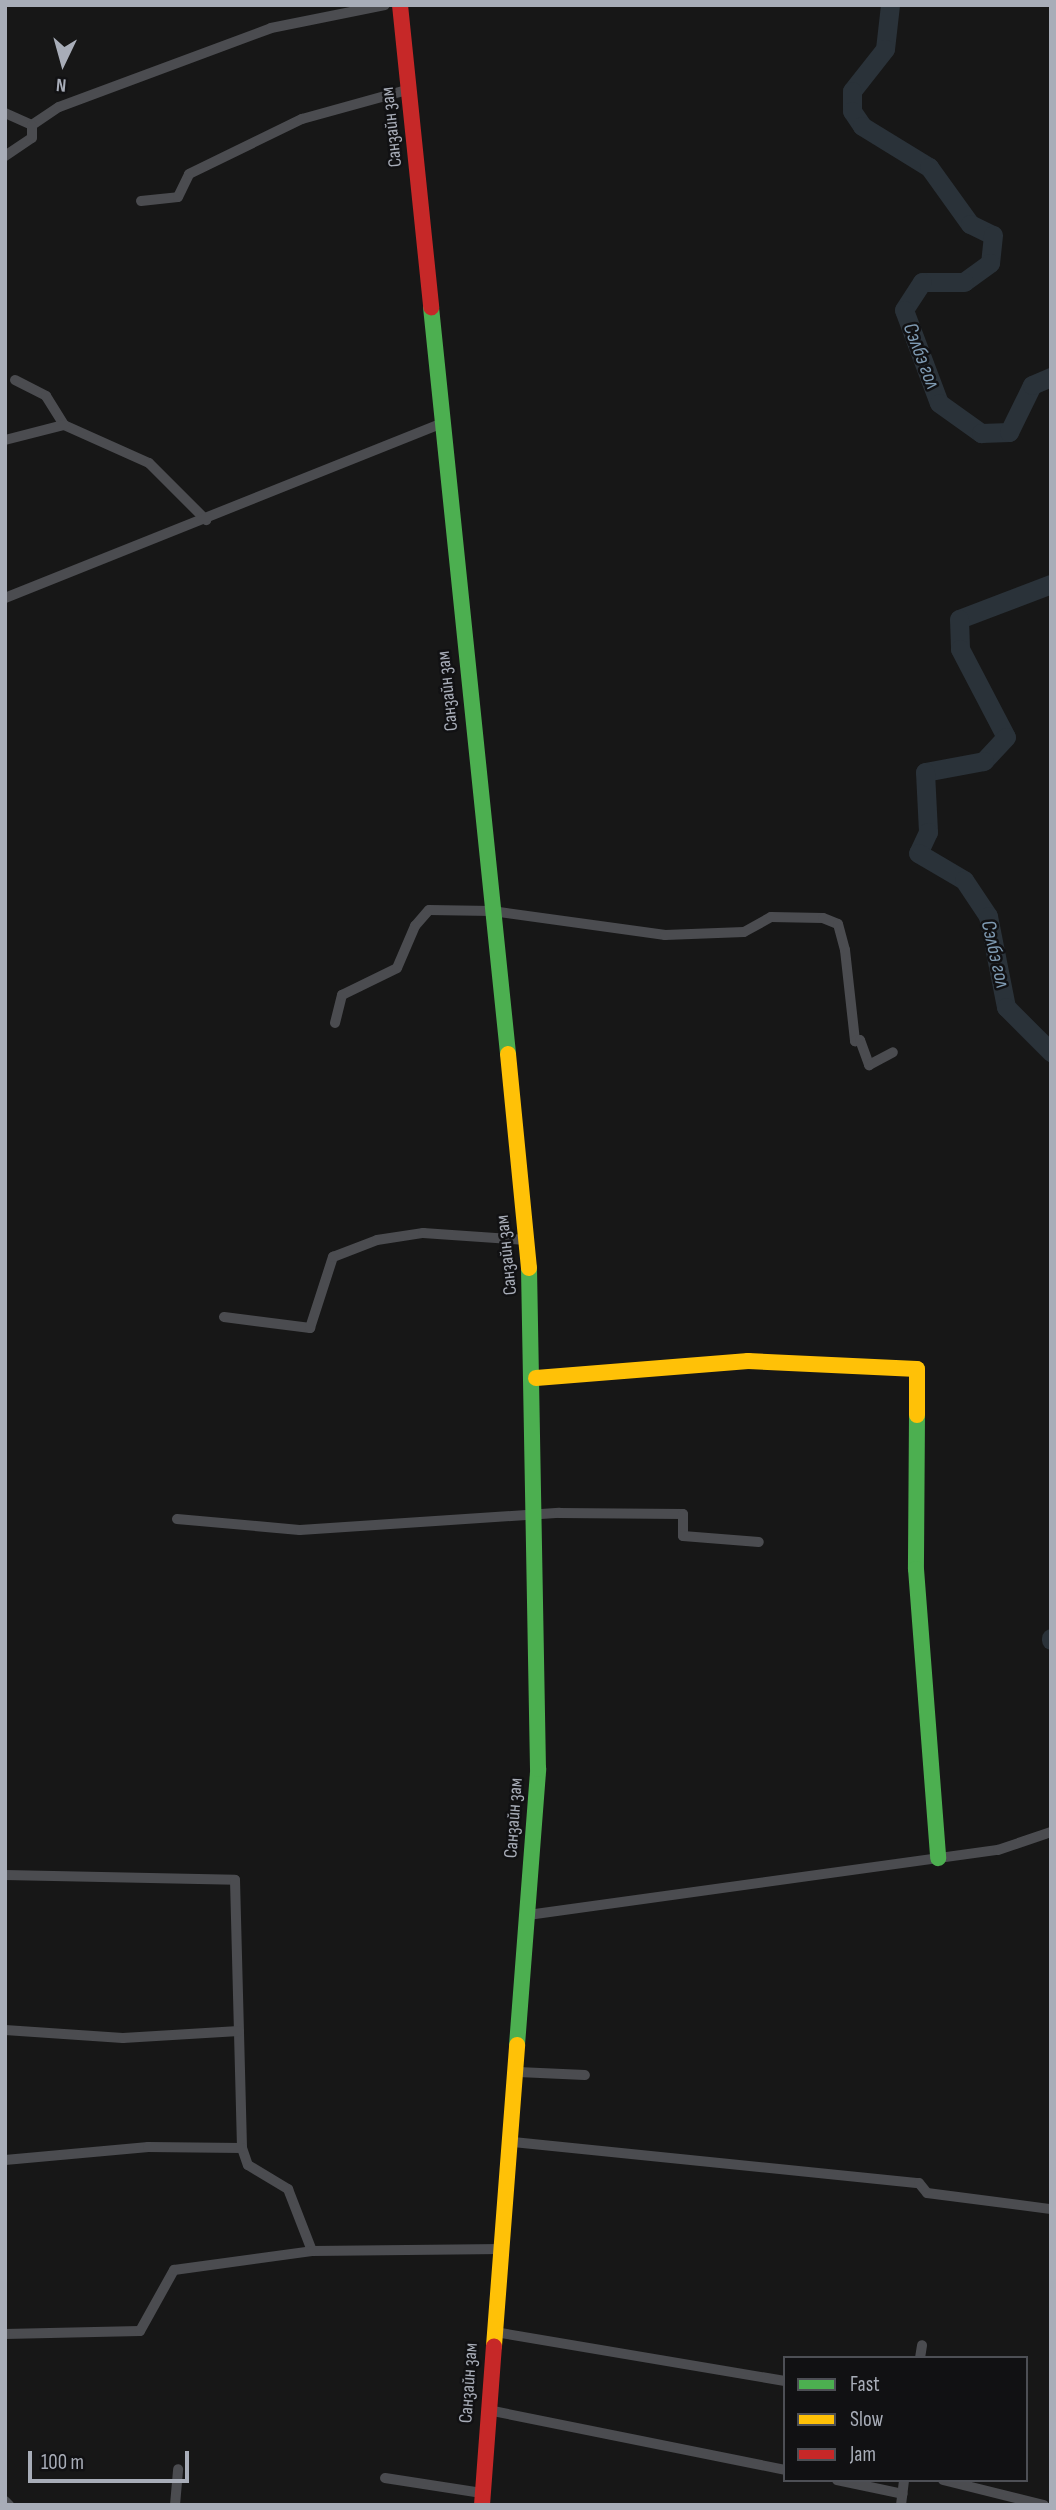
<!DOCTYPE html>
<meta charset="utf-8">
<style>
body{margin:0}
#map{position:relative;width:1056px;height:2510px;overflow:hidden;background:#171717;font-family:"Sofia Sans Condensed",sans-serif}
div>[style]{position:absolute}
[style*='--x']{left:calc(var(--x)*1px);top:calc(var(--y)*1px);width:calc(var(--w)*1px);rotate:calc(var(--a)*1deg)}
.river>*{height:19px;margin:-9.5px;padding:0 9.5px;transform-origin:9.5px;border-radius:9.5px;background:#2a3239}
.street>*{height:10px;margin:-5px;padding:0 5px;transform-origin:5px;border-radius:5px;background:#4b4c50}
.fast>*{height:16px;margin:-8px;padding:0 8px;transform-origin:8px;border-radius:8px;background:#4caf50}
.slow>*{height:16px;margin:-8px;padding:0 8px;transform-origin:8px;border-radius:8px;background:#ffc107}
.jam>*{height:16px;margin:-8px;padding:0 8px;transform-origin:8px;border-radius:8px;background:#c62828}
span{translate:-50% -50%;white-space:nowrap;text-align:center;line-height:1.15;-webkit-text-stroke:5px #111113;paint-order:stroke}
.street-label{font-size:19px;color:#a8adb8}
.water-label{font-size:21px;color:#7f9bb3;font-style:italic}
.frame{position:absolute;inset:0;border:7px solid #a8adb8;pointer-events:none}
.legend{position:absolute;left:783px;top:2356px;width:245px;height:126px;box-sizing:border-box;background:#111113;border:2px solid #4d4f55;margin:0;padding:9px 12px;list-style:none;font-size:21px;color:#a8adb8}
.legend li{display:flex;align-items:center;gap:14px;height:35px}
.legend b{width:35px;border:2px solid #4d4f55}
.north{position:absolute;left:28px;top:28px;width:70px;height:70px;-webkit-text-stroke:5px #111113;paint-order:stroke;rotate:185deg;font-size:19px;font-weight:700;line-height:28px;text-align:center;color:#a8adb8}
.north::after{content:'';display:block;margin:auto;width:24px;height:32px;background:#a8adb8;clip-path:polygon(50% 0,100% 100%,50% 72%,0 100%)}
.scale{position:absolute;left:28px;top:2451px;width:161px;height:32px;box-sizing:border-box;border:4px solid #a8adb8;border-top:0;padding-left:9px;font-size:21px;line-height:24px;white-space:nowrap;color:#a8adb8;-webkit-text-stroke:5px #111113;paint-order:stroke}
</style>
<div id="map">
<div class="river">
<div style="--x:890;--y:5;--w:44;--a:96.5"></div>
<div style="--x:885;--y:49;--w:53;--a:128.2"></div>
<div style="--x:852;--y:91;--w:20;--a:90"></div>
<div style="--x:852;--y:111;--w:18;--a:56"></div>
<div style="--x:862;--y:126;--w:79;--a:31.5"></div>
<div style="--x:929;--y:167;--w:70;--a:54.3"></div>
<div style="--x:970;--y:224;--w:25;--a:26"></div>
<div style="--x:993;--y:235;--w:28;--a:96"></div>
<div style="--x:990;--y:263;--w:32;--a:144"></div>
<div style="--x:964;--y:282;--w:42;--a:180"></div>
<div style="--x:922;--y:282;--w:33;--a:123"></div>
<div style="--x:904;--y:310;--w:99;--a:69.4"></div>
<div style="--x:939;--y:403;--w:52;--a:35.5"></div>
<div style="--x:981;--y:433;--w:28;--a:-2"></div>
<div style="--x:1009;--y:432;--w:52;--a:-63.9"></div>
<div style="--x:1032;--y:385;--w:21;--a:-23"></div>
<div style="--x:1051;--y:584;--w:98;--a:159.2"></div>
<div style="--x:959;--y:619;--w:30;--a:88"></div>
<div style="--x:960;--y:649;--w:99;--a:62.4"></div>
<div style="--x:1006;--y:737;--w:33;--a:133"></div>
<div style="--x:984;--y:761;--w:60;--a:169.4"></div>
<div style="--x:925;--y:772;--w:60;--a:87.1"></div>
<div style="--x:928;--y:832;--w:23;--a:115"></div>
<div style="--x:918;--y:853;--w:53;--a:30.4"></div>
<div style="--x:964;--y:880;--w:43;--a:56.3"></div>
<div style="--x:988;--y:916;--w:93;--a:78.8"></div>
<div style="--x:1006;--y:1007;--w:64;--a:45"></div>
<div style="--x:1051;--y:1638;--w:2;--a:90"></div>
</div>
<div class="street">
<div style="--x:5;--y:113;--w:30;--a:24"></div>
<div style="--x:32;--y:125;--w:32;--a:-34"></div>
<div style="--x:59;--y:107;--w:226;--a:-20.4"></div>
<div style="--x:271;--y:28;--w:116;--a:-11.4"></div>
<div style="--x:5;--y:156;--w:32;--a:-34"></div>
<div style="--x:32;--y:138;--w:13;--a:-90"></div>
<div style="--x:141;--y:201;--w:37;--a:-6"></div>
<div style="--x:178;--y:197;--w:25;--a:-64"></div>
<div style="--x:189;--y:174;--w:126;--a:-26"></div>
<div style="--x:302;--y:119;--w:112;--a:-15.5"></div>
<div style="--x:15;--y:380;--w:35;--a:27"></div>
<div style="--x:46;--y:396;--w:34;--a:58"></div>
<div style="--x:64;--y:425;--w:93;--a:24.1"></div>
<div style="--x:149;--y:463;--w:81;--a:45"></div>
<div style="--x:5;--y:440;--w:61;--a:-14.3"></div>
<div style="--x:5;--y:598;--w:469;--a:-21.8"></div>
<div style="--x:335;--y:1023;--w:29;--a:-76"></div>
<div style="--x:342;--y:995;--w:61;--a:-26.1"></div>
<div style="--x:397;--y:968;--w:46;--a:-66.8"></div>
<div style="--x:415;--y:926;--w:21;--a:-49"></div>
<div style="--x:429;--y:910;--w:63;--a:0.9"></div>
<div style="--x:492;--y:911;--w:175;--a:7.9"></div>
<div style="--x:665;--y:935;--w:79;--a:-2.2"></div>
<div style="--x:744;--y:932;--w:31;--a:-29"></div>
<div style="--x:771;--y:917;--w:52;--a:1.1"></div>
<div style="--x:823;--y:918;--w:16;--a:22"></div>
<div style="--x:838;--y:924;--w:27;--a:75"></div>
<div style="--x:845;--y:950;--w:92;--a:83.7"></div>
<div style="--x:855;--y:1041;--w:5;--a:-11"></div>
<div style="--x:860;--y:1040;--w:27;--a:70"></div>
<div style="--x:869;--y:1065;--w:27;--a:-28"></div>
<div style="--x:224;--y:1317;--w:87;--a:7.3"></div>
<div style="--x:310;--y:1328;--w:75;--a:-72.1"></div>
<div style="--x:333;--y:1257;--w:47;--a:-21.1"></div>
<div style="--x:377;--y:1240;--w:47;--a:-8.7"></div>
<div style="--x:423;--y:1233;--w:103;--a:3.9"></div>
<div style="--x:177;--y:1519;--w:123;--a:5.1"></div>
<div style="--x:300;--y:1530;--w:260;--a:-3.8"></div>
<div style="--x:559;--y:1513;--w:124;--a:0.5"></div>
<div style="--x:683;--y:1514;--w:22;--a:90"></div>
<div style="--x:683;--y:1536;--w:76;--a:4.5"></div>
<div style="--x:5;--y:1875;--w:230;--a:1.2"></div>
<div style="--x:235;--y:1880;--w:268;--a:88.5"></div>
<div style="--x:242;--y:2148;--w:18;--a:71"></div>
<div style="--x:248;--y:2165;--w:47;--a:31"></div>
<div style="--x:288;--y:2189;--w:66;--a:68.8"></div>
<div style="--x:528;--y:1915;--w:474;--a:-7.9"></div>
<div style="--x:998;--y:1850;--w:56;--a:-18.8"></div>
<div style="--x:5;--y:2030;--w:118;--a:3.9"></div>
<div style="--x:123;--y:2038;--w:116;--a:-3.5"></div>
<div style="--x:518;--y:2072;--w:67;--a:2.6"></div>
<div style="--x:513;--y:2142;--w:408;--a:5.8"></div>
<div style="--x:919;--y:2183;--w:13;--a:51"></div>
<div style="--x:927;--y:2193;--w:125;--a:7.4"></div>
<div style="--x:5;--y:2160;--w:144;--a:-5.2"></div>
<div style="--x:148;--y:2147;--w:94;--a:0.6"></div>
<div style="--x:495;--y:2332;--w:294;--a:9.6"></div>
<div style="--x:5;--y:2334;--w:135;--a:-1.3"></div>
<div style="--x:140;--y:2331;--w:70;--a:-60.9"></div>
<div style="--x:174;--y:2270;--w:139;--a:-7.8"></div>
<div style="--x:312;--y:2251;--w:190;--a:-0.6"></div>
<div style="--x:920;--y:2358;--w:13;--a:-81"></div>
<div style="--x:488;--y:2410;--w:303;--a:11.4"></div>
<div style="--x:385;--y:2478;--w:98;--a:8.8"></div>
<div style="--x:837;--y:2480;--w:67;--a:12"></div>
<div style="--x:943;--y:2480;--w:104;--a:13.9"></div>
<div style="--x:5;--y:2501;--w:6;--a:45"></div>
<div style="--x:175;--y:2505;--w:36;--a:-85"></div>
<div style="--x:901;--y:2505;--w:25;--a:-83"></div>
</div>
<div class="fast">
<div style="--x:431;--y:307;--w:751;--a:84.11"></div>
<div style="--x:917;--y:1415;--w:154;--a:90.4"></div>
<div style="--x:916;--y:1569;--w:290;--a:85.6"></div>
<div style="--x:517;--y:2045;--w:277;--a:-85.6"></div>
<div style="--x:538;--y:1769;--w:501;--a:-91.03"></div>
</div>
<div class="slow">
<div style="--x:508;--y:1054;--w:215;--a:84.4"></div>
<div style="--x:536;--y:1378;--w:213;--a:-4.6"></div>
<div style="--x:748;--y:1361;--w:169;--a:2.7"></div>
<div style="--x:917;--y:1369;--w:46;--a:90"></div>
<div style="--x:494;--y:2346;--w:302;--a:-85.6"></div>
</div>
<div class="jam">
<div style="--x:400;--y:5;--w:304;--a:84.1"></div>
<div style="--x:482;--y:2505;--w:159;--a:-85.7"></div>
</div>
<div class="street-label">
<span style="left:392px;top:127px;rotate:-96deg">Санзайн зам</span>
<span style="left:448px;top:691px;rotate:-96deg">Санзайн зам</span>
<span style="left:507px;top:1255px;rotate:-96deg">Санзайн зам</span>
<span style="left:514px;top:1818px;rotate:-86deg">Санзайн зам</span>
<span style="left:469px;top:2383px;rotate:-86deg">Санзайн зам</span>
</div>
<div class="water-label">
<span style="left:921px;top:356px;rotate:69deg">Сэлбэ гол</span>
<span style="left:995px;top:954px;rotate:77deg">Сэлбэ гол</span>
</div>
<div class="frame"></div>
<ul class="legend">
<li><b style="height:9px;background:#4caf50"></b>Fast</li>
<li><b style="height:9px;background:#ffc107"></b>Slow</li>
<li><b style="height:9px;background:#c62828"></b>Jam</li>
</ul>
<div class="north">N</div>
<div class="scale">100 m</div>
</div>
